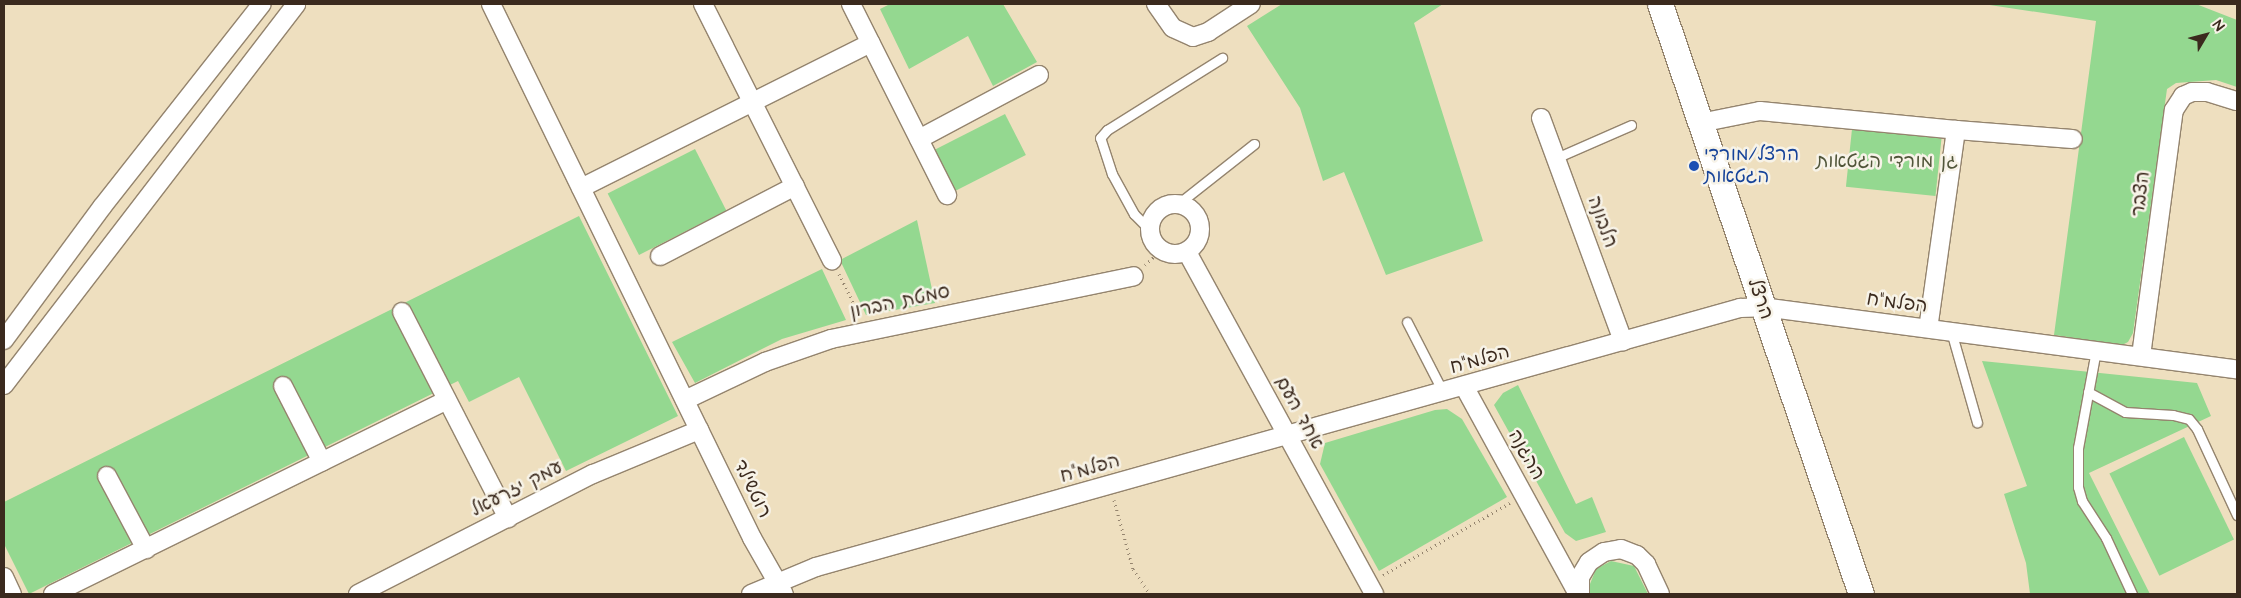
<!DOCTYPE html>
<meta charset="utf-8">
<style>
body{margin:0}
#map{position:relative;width:2241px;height:598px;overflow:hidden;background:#eedfbf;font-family:"Architects Daughter","Playpen Sans Hebrew",sans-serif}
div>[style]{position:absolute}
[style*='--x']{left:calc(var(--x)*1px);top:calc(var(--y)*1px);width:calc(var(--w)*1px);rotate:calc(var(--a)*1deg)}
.green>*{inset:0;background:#94d890;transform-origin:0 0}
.path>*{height:3px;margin-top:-1.5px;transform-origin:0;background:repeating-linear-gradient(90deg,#94846e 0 1px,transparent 0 5px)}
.roads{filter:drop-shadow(1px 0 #94846e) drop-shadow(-1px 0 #94846e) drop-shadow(0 1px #94846e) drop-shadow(0 -1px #94846e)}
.lane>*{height:9px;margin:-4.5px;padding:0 4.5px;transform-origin:4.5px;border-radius:4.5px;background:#fff}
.street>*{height:18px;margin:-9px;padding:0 9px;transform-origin:9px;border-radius:9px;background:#fff}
.street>.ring{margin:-9px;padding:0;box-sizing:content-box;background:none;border:18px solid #fff;border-radius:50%}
.secondary>*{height:25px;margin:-12.5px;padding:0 12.5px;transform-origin:12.5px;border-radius:12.5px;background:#fff}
.dots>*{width:14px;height:14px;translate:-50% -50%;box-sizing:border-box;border:2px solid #f7f3e8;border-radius:50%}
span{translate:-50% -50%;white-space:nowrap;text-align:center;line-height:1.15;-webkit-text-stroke:5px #f7f3e8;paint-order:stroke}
.transit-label{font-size:19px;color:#164399}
.left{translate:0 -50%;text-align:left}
.park-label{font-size:19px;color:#51563a}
.street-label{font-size:19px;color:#3b2a1e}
.frame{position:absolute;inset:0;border:5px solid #3b2a1e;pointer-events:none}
.north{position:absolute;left:2181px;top:10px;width:50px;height:50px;-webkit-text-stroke:4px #f7f3e8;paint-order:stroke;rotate:53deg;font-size:14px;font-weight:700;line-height:20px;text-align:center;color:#3b2a1e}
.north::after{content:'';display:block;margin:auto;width:18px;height:22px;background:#3b2a1e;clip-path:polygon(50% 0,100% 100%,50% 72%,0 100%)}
</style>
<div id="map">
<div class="green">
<div style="clip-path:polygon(890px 4px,1003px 4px,1037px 62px,993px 86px,968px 36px,909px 69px,880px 9px)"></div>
<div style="clip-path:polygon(1282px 4px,1443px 4px,1414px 23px,1483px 241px,1386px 275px,1344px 172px,1323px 181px,1300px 108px,1247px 26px)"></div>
<div style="clip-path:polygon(1983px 4px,2196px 4px,2237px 20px,2237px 87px,2216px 80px,2176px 83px,2167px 89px,2133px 333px,2128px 342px,2122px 345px,2054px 335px,2096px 21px)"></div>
<div style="left:1005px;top:114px;width:46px;height:80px;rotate:63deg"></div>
<div style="left:1852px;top:129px;width:90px;height:58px;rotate:6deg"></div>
<div style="left:695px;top:149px;width:69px;height:98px;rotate:63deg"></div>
<div style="clip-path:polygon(579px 216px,678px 416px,566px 471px,519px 377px,469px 402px,458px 381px,29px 594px,4px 544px,4px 502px)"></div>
<div style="clip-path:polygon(917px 220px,935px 303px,866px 315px,840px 260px)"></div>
<div style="clip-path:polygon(822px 269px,846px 320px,782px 339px,695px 383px,672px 342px)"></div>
<div style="clip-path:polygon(1982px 361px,2197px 383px,2211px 416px,2089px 473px,2150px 594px,2030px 594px,2026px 563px,2004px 494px,2027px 486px)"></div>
<div style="clip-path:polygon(1518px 385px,1576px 504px,1592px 497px,1606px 532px,1576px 541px,1565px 533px,1494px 405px,1503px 393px)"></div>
<div style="clip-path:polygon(1447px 409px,1462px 419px,1507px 497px,1379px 571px,1320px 464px,1325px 443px,1435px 410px)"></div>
<div style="left:2184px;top:437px;width:114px;height:83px;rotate:64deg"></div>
<div style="clip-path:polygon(1611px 561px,1634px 566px,1648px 594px,1590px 594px,1588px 589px,1596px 569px)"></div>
</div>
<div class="path">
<div style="--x:1145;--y:265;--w:22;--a:-43"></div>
<div style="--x:839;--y:274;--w:47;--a:63.4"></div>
<div style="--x:1114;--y:500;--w:72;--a:74.6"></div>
<div style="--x:1133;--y:569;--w:30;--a:56"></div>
<div style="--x:1383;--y:575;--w:146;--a:-29.6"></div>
</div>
<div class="roads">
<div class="lane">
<div style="--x:1556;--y:158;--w:82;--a:-23.7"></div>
<div style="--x:1178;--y:204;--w:97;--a:-38.3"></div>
<div style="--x:1149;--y:229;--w:21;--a:-135"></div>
<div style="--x:1134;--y:214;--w:46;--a:-118.8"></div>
<div style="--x:1112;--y:174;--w:38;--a:-108"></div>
<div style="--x:1100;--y:138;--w:11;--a:-49"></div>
<div style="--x:1107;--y:130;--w:136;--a:-32.1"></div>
<div style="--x:1407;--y:322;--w:79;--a:62.8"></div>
<div style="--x:1951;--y:331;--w:95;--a:74.1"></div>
<div style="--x:2096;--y:350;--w:100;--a:100.4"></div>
<div style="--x:2078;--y:448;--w:39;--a:90"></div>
<div style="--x:2078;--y:487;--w:15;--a:74"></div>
<div style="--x:2082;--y:501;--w:44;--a:57"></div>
<div style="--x:2106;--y:538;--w:62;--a:65.1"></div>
<div style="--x:2088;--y:392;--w:42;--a:28.4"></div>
<div style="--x:2125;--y:412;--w:48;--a:3.6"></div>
<div style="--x:2173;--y:415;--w:16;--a:14"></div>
<div style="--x:2189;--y:419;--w:13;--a:51"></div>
<div style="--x:2197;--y:429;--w:95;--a:65.1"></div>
</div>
<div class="street">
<div style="--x:491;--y:4;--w:594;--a:63.95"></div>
<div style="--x:752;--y:538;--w:64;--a:60.3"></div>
<div style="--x:703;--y:4;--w:287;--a:63.3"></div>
<div style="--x:851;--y:4;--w:214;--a:63.3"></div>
<div style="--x:1156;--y:4;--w:29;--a:55"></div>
<div style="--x:1173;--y:28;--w:22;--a:24"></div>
<div style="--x:1193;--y:37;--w:16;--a:-18"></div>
<div style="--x:1208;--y:32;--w:51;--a:-33.1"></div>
<div style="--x:1541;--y:118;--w:238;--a:69.8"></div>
<div style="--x:1700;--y:123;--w:61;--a:-11.3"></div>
<div style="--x:1760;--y:111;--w:197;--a:5.5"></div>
<div style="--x:1956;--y:130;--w:200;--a:98"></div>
<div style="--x:1956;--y:130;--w:117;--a:4.4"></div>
<div style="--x:919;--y:139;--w:136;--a:-28.1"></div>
<div style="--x:581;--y:188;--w:324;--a:-26.6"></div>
<div class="ring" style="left:1150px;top:204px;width:32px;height:32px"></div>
<div style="--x:1187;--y:252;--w:390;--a:61.3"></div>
<div style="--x:660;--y:256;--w:152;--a:-27.4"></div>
<div style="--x:402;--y:312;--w:232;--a:62.8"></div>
<div style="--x:4;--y:340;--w:165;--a:-53.6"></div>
<div style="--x:102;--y:207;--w:258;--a:-51.8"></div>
<div style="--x:2141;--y:356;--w:248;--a:-82.4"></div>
<div style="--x:2174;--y:110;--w:17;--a:-57"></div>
<div style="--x:2183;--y:96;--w:10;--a:-24"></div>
<div style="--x:2192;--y:92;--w:15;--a:0"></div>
<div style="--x:2207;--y:92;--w:31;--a:17"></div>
<div style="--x:4;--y:385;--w:480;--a:-52.5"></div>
<div style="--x:283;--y:386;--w:85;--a:62.8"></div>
<div style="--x:1464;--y:386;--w:237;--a:61.3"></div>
<div style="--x:685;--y:400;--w:89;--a:-25.4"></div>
<div style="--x:765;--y:362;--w:70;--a:-19.2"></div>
<div style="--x:831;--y:339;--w:309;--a:-11.7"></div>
<div style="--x:107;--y:476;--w:83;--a:61.9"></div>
<div style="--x:4;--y:577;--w:19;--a:65"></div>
<div style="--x:53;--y:594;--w:439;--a:-26.2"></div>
<div style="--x:358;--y:594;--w:264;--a:-27.1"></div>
<div style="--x:593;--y:474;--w:115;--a:-22.5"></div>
<div style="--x:751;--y:594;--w:70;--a:-22.6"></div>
<div style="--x:816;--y:567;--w:960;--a:-15.66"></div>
<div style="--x:1740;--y:308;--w:23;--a:-2"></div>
<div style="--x:1763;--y:307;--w:478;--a:7.5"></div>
<div style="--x:1580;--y:594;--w:17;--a:-90"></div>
<div style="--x:1580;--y:577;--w:17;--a:-59"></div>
<div style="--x:1589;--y:562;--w:18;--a:-34"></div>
<div style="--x:1604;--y:552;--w:17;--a:-10"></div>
<div style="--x:1621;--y:549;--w:17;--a:21"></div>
<div style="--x:1637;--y:555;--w:13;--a:45"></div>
<div style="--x:1646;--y:564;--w:33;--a:65"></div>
</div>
<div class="secondary">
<div style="--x:1660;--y:4;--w:623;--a:71.19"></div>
</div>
</div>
<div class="dots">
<div style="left:1694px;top:166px;background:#1a4fb4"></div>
</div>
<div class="transit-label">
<span class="left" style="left:1704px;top:166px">הרצל/מורדי<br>הגטאות</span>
</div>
<div class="park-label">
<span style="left:1887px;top:162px">גן מורדי הגטאות</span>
</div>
<div class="street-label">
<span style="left:2141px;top:194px;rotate:-83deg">הצבר</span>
<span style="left:1602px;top:222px;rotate:70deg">הלבונה</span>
<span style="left:1760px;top:299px;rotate:71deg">הרצל</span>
<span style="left:900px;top:302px;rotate:-12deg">סמטת הברון</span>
<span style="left:1897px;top:303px;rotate:7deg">הפלמ"ח</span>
<span style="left:1480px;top:360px;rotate:-16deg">הפלמ"ח</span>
<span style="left:1299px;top:413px;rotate:61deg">אחד העם</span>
<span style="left:1526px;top:455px;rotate:61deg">ההגנה</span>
<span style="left:1090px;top:469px;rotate:-16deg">הפלמ"ח</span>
<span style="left:517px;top:489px;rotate:-27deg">עמק יזרעאל</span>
<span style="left:752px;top:489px;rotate:64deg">רוטשילד</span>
</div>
<div class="frame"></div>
<div class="north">N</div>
</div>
